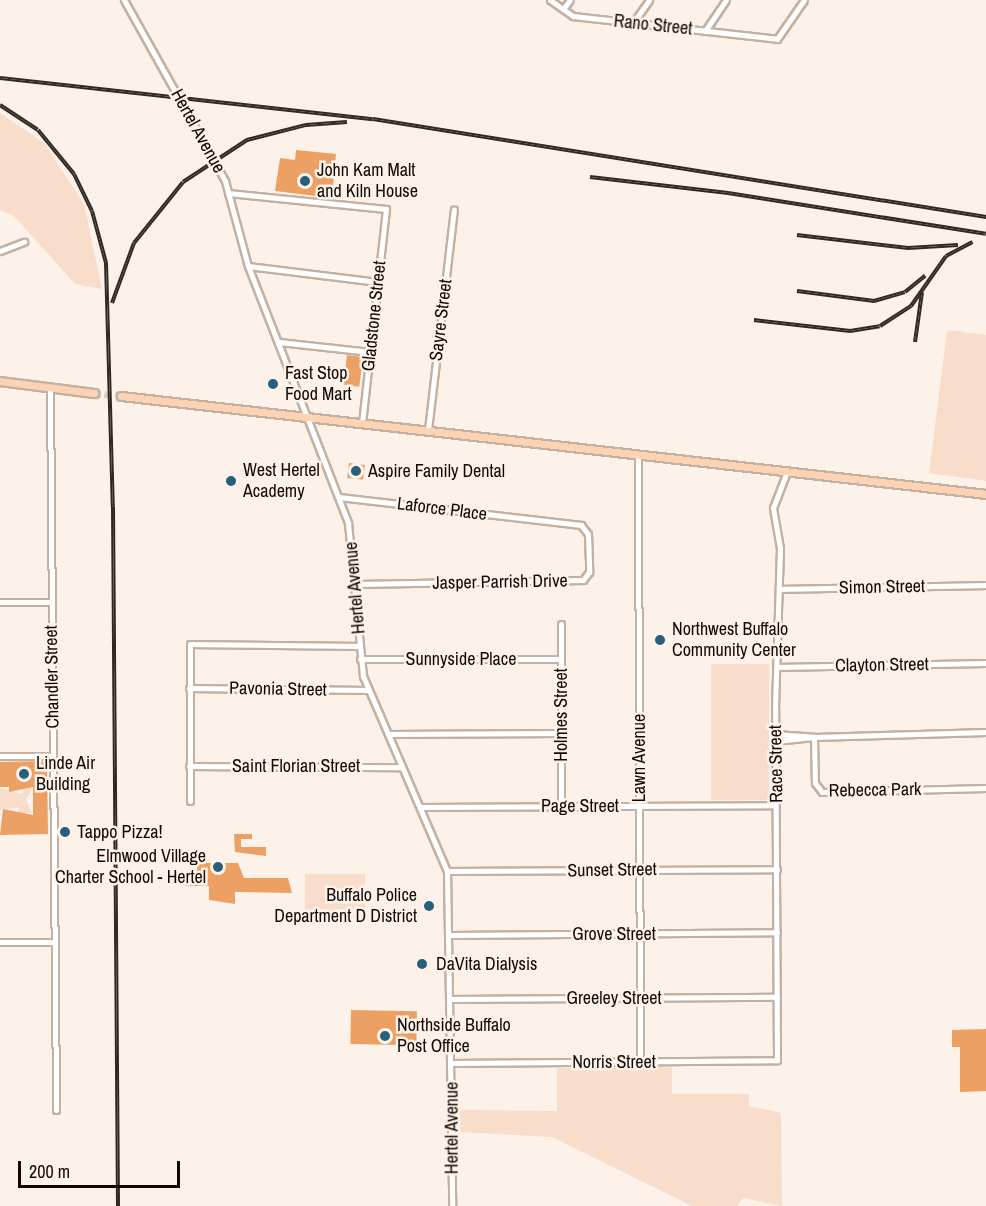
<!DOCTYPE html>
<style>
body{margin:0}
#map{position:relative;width:986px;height:1206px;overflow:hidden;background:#fdf2e9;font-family:"Archivo Narrow",sans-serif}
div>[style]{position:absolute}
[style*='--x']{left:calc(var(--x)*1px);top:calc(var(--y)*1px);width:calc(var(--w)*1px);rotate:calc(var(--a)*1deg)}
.green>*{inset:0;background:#f7ddca;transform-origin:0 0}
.building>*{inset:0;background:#eca064;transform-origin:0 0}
.major-tunnel>*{height:7px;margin-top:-3.5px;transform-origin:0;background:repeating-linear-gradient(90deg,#d9cfc7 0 7px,transparent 0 10.5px)}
.roads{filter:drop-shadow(2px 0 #c3b1a4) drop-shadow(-2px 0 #c3b1a4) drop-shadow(0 2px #c3b1a4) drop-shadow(0 -2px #c3b1a4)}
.minor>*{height:5px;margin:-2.5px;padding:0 2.5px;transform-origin:2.5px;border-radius:2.5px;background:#fff}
.major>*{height:7px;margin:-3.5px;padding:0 3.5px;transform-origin:3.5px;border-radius:3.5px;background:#fdd3b4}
.rail>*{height:4px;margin-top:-2px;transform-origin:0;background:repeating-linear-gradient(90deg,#fdf2e9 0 4.5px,#2f2823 0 9px);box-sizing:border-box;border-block:2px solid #2f2823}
.dots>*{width:16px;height:16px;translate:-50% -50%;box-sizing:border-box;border:3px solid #fdf2e9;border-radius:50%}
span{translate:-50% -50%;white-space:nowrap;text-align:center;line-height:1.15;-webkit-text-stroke:5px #fdf2e9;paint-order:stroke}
.street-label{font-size:18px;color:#100a06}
.poi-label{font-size:18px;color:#100a06}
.left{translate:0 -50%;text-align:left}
.right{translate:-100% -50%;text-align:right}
.scale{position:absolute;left:18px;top:1161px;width:162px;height:27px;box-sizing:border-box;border:3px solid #100a06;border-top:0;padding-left:8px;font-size:18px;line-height:21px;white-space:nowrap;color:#100a06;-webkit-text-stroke:4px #fdf2e9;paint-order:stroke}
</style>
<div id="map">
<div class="green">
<div style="clip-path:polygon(0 113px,44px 143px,84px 204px,102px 289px,75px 284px,14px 216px,0 210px)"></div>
<div style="clip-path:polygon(947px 330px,986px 335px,986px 481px,929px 473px)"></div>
<div style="left:711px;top:664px;width:58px;height:136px"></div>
<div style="clip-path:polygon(0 788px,23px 794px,23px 788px,32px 788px,26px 800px,32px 813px,18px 813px,18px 807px,0 810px)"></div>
<div style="left:305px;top:874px;width:60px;height:43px"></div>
<div style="clip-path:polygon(672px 1067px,672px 1094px,749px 1094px,749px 1106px,781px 1113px,782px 1206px,743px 1198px,737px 1206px,692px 1206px,552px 1137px,460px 1132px,460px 1110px,557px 1111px,557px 1068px)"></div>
</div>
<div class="building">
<div style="clip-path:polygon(296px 150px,336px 154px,332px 198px,275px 191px,280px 158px,295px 160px)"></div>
<div style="left:347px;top:355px;width:16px;height:30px;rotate:7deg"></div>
<div style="left:349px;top:463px;width:16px;height:15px;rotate:7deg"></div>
<div style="clip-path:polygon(47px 761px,48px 834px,0 835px,3px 809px,33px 815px,33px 787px,9px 792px,9px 787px,0 787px,0 762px)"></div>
<div style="clip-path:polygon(234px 834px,252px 834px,252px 839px,241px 839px,241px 847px,266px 847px,266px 856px,235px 852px)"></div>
<div style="clip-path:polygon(197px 863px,238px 863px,244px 878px,288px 878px,292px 893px,235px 892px,235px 904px,209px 900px,209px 886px,185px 886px,185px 876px,197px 876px)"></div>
<div style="left:351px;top:1010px;width:66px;height:34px;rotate:1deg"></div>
<div style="clip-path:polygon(986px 1029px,986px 1091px,960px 1092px,960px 1047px,952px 1047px,952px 1030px)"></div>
</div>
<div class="major-tunnel">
<div style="--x:94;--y:393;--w:27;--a:6"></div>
</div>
<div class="roads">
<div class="minor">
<div style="--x:124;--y:0;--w:207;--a:60.8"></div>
<div style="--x:225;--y:181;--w:88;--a:74.9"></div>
<div style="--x:248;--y:266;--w:276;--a:68.7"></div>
<div style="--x:348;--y:523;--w:154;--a:84.4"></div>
<div style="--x:363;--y:676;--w:212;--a:66.7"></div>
<div style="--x:447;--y:871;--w:335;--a:89.1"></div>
<div style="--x:550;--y:0;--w:28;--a:35"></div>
<div style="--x:573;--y:16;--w:205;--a:6.4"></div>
<div style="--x:777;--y:39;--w:47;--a:-55.3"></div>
<div style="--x:563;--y:9;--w:11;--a:-52"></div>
<div style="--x:633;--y:23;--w:28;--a:-55"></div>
<div style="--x:705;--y:31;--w:37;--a:-56"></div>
<div style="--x:228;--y:193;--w:159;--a:5.8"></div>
<div style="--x:386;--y:209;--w:215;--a:96.4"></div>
<div style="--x:0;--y:251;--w:26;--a:-21"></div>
<div style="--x:248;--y:266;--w:131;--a:7"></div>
<div style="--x:279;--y:342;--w:92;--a:6.3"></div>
<div style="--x:50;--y:388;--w:722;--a:89.52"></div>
<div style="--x:428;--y:430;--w:222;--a:-83.3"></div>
<div style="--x:638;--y:454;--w:607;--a:89.81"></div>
<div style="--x:339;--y:497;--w:244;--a:6.6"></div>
<div style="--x:581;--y:525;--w:11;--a:52"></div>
<div style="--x:588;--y:534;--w:38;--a:88"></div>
<div style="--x:589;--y:572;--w:10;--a:127"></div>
<div style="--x:583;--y:580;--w:226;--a:179"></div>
<div style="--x:779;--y:589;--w:207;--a:-1.1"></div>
<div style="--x:0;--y:602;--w:52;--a:0"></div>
<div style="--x:360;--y:659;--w:201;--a:0"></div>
<div style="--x:777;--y:667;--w:209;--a:-1.1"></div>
<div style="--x:189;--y:688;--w:179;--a:0.6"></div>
<div style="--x:986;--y:732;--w:172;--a:178.3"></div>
<div style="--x:814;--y:737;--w:46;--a:88.8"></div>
<div style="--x:815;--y:783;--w:11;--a:52"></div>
<div style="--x:822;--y:792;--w:164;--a:-1.4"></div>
<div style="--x:388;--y:734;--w:173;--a:-0.3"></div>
<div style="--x:775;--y:734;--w:39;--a:4"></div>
<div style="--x:775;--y:741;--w:39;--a:-6"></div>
<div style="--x:0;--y:756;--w:53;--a:0"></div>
<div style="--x:189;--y:766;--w:213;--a:0.3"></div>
<div style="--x:190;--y:801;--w:157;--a:-90"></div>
<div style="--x:190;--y:644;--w:170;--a:0.7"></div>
<div style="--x:561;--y:806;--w:182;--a:-90"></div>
<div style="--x:420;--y:807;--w:355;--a:-0.3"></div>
<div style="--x:447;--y:871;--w:330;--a:-0.3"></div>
<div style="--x:451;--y:935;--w:326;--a:-0.5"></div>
<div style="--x:0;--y:942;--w:55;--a:0"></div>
<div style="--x:452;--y:999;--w:325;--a:-0.4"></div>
<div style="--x:452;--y:1063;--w:325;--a:-0.5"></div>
<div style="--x:777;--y:1060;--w:353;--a:-90.3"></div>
<div style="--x:775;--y:707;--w:159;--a:-88.2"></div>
<div style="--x:780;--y:548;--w:41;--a:-99.9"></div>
<div style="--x:773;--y:508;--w:40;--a:-69"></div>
</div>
<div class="major">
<div style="--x:0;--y:381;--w:95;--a:7.3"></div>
<div style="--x:121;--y:396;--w:871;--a:6.46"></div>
</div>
</div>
<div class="rail">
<div style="--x:0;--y:78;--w:375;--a:6.3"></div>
<div style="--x:373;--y:119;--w:621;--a:9.08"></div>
<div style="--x:0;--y:105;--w:45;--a:33.3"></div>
<div style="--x:38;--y:130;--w:57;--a:50.7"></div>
<div style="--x:74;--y:174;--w:41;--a:64.1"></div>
<div style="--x:92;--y:211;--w:54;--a:74.9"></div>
<div style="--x:106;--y:263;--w:244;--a:88.4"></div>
<div style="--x:113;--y:507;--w:699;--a:89.59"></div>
<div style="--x:590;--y:177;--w:139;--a:6.6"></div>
<div style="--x:728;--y:193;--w:261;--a:9"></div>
<div style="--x:797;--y:235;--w:112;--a:6.7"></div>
<div style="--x:908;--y:248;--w:50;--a:-3.4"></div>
<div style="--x:797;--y:291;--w:78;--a:7.4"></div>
<div style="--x:874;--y:301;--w:32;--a:-16"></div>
<div style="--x:905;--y:292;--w:26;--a:-39"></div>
<div style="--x:112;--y:303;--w:64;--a:-69.9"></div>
<div style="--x:134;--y:243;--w:78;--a:-51.2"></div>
<div style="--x:183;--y:182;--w:77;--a:-33.3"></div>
<div style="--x:247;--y:140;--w:61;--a:-14.3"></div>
<div style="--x:306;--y:125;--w:41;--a:-4.2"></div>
<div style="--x:754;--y:320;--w:97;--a:6.5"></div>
<div style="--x:850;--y:331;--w:30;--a:-9"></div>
<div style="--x:880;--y:326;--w:37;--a:-33"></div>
<div style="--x:911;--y:306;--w:61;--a:-55"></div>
<div style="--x:946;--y:256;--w:30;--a:-28"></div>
<div style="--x:915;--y:342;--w:50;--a:-82"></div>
</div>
<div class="dots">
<div style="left:305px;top:181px;background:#27607a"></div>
<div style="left:273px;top:384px;background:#27607a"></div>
<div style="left:356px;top:471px;background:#27607a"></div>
<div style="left:231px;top:481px;background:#27607a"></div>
<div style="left:660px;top:640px;background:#27607a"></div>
<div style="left:24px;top:774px;background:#27607a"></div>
<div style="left:65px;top:832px;background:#27607a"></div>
<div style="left:218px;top:867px;background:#27607a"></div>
<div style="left:429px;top:906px;background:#27607a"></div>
<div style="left:422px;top:964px;background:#27607a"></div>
<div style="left:385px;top:1036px;background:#27607a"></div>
</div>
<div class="street-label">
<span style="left:653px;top:25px;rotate:6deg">Rano Street</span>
<span style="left:198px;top:131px;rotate:61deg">Hertel Avenue</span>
<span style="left:374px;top:316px;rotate:-84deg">Gladstone Street</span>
<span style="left:441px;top:320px;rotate:-83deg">Sayre Street</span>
<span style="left:442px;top:509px;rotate:7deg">Laforce Place</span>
<span style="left:500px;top:582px;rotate:-1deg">Jasper Parrish Drive</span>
<span style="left:882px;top:587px;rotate:-1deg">Simon Street</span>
<span style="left:355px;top:588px;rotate:-95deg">Hertel Avenue</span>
<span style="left:461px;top:659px">Sunnyside Place</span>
<span style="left:882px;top:665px;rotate:-1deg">Clayton Street</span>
<span style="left:52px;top:677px;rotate:-91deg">Chandler Street</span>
<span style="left:278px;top:689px;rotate:1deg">Pavonia Street</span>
<span style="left:561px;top:715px;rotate:-90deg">Holmes Street</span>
<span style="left:639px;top:758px;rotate:-90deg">Lawn Avenue</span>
<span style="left:776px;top:764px;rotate:-91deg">Race Street</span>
<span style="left:296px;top:766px">Saint Florian Street</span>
<span style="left:875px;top:790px;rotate:-1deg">Rebecca Park</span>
<span style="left:580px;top:806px">Page Street</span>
<span style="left:612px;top:870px;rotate:-1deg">Sunset Street</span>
<span style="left:614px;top:934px">Grove Street</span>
<span style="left:614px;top:998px">Greeley Street</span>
<span style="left:614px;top:1062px">Norris Street</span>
<span style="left:452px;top:1128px;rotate:-90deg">Hertel Avenue</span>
</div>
<div class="poi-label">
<span class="left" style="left:317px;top:181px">John Kam Malt<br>and Kiln House</span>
<span class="left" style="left:285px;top:384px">Fast Stop<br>Food Mart</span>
<span class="left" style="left:243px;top:481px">West Hertel<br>Academy</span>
<span class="left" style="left:368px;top:471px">Aspire Family Dental</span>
<span class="left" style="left:672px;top:640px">Northwest Buffalo<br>Community Center</span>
<span class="left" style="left:36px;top:774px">Linde Air<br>Building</span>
<span class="left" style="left:77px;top:832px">Tappo Pizza!</span>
<span class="right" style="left:206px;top:867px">Elmwood Village<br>Charter School - Hertel</span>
<span class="right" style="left:417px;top:906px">Buffalo Police<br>Department D District</span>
<span class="left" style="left:436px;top:964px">DaVita Dialysis</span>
<span class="left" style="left:397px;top:1036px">Northside Buffalo<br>Post Office</span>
</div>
<div class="scale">200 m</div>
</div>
